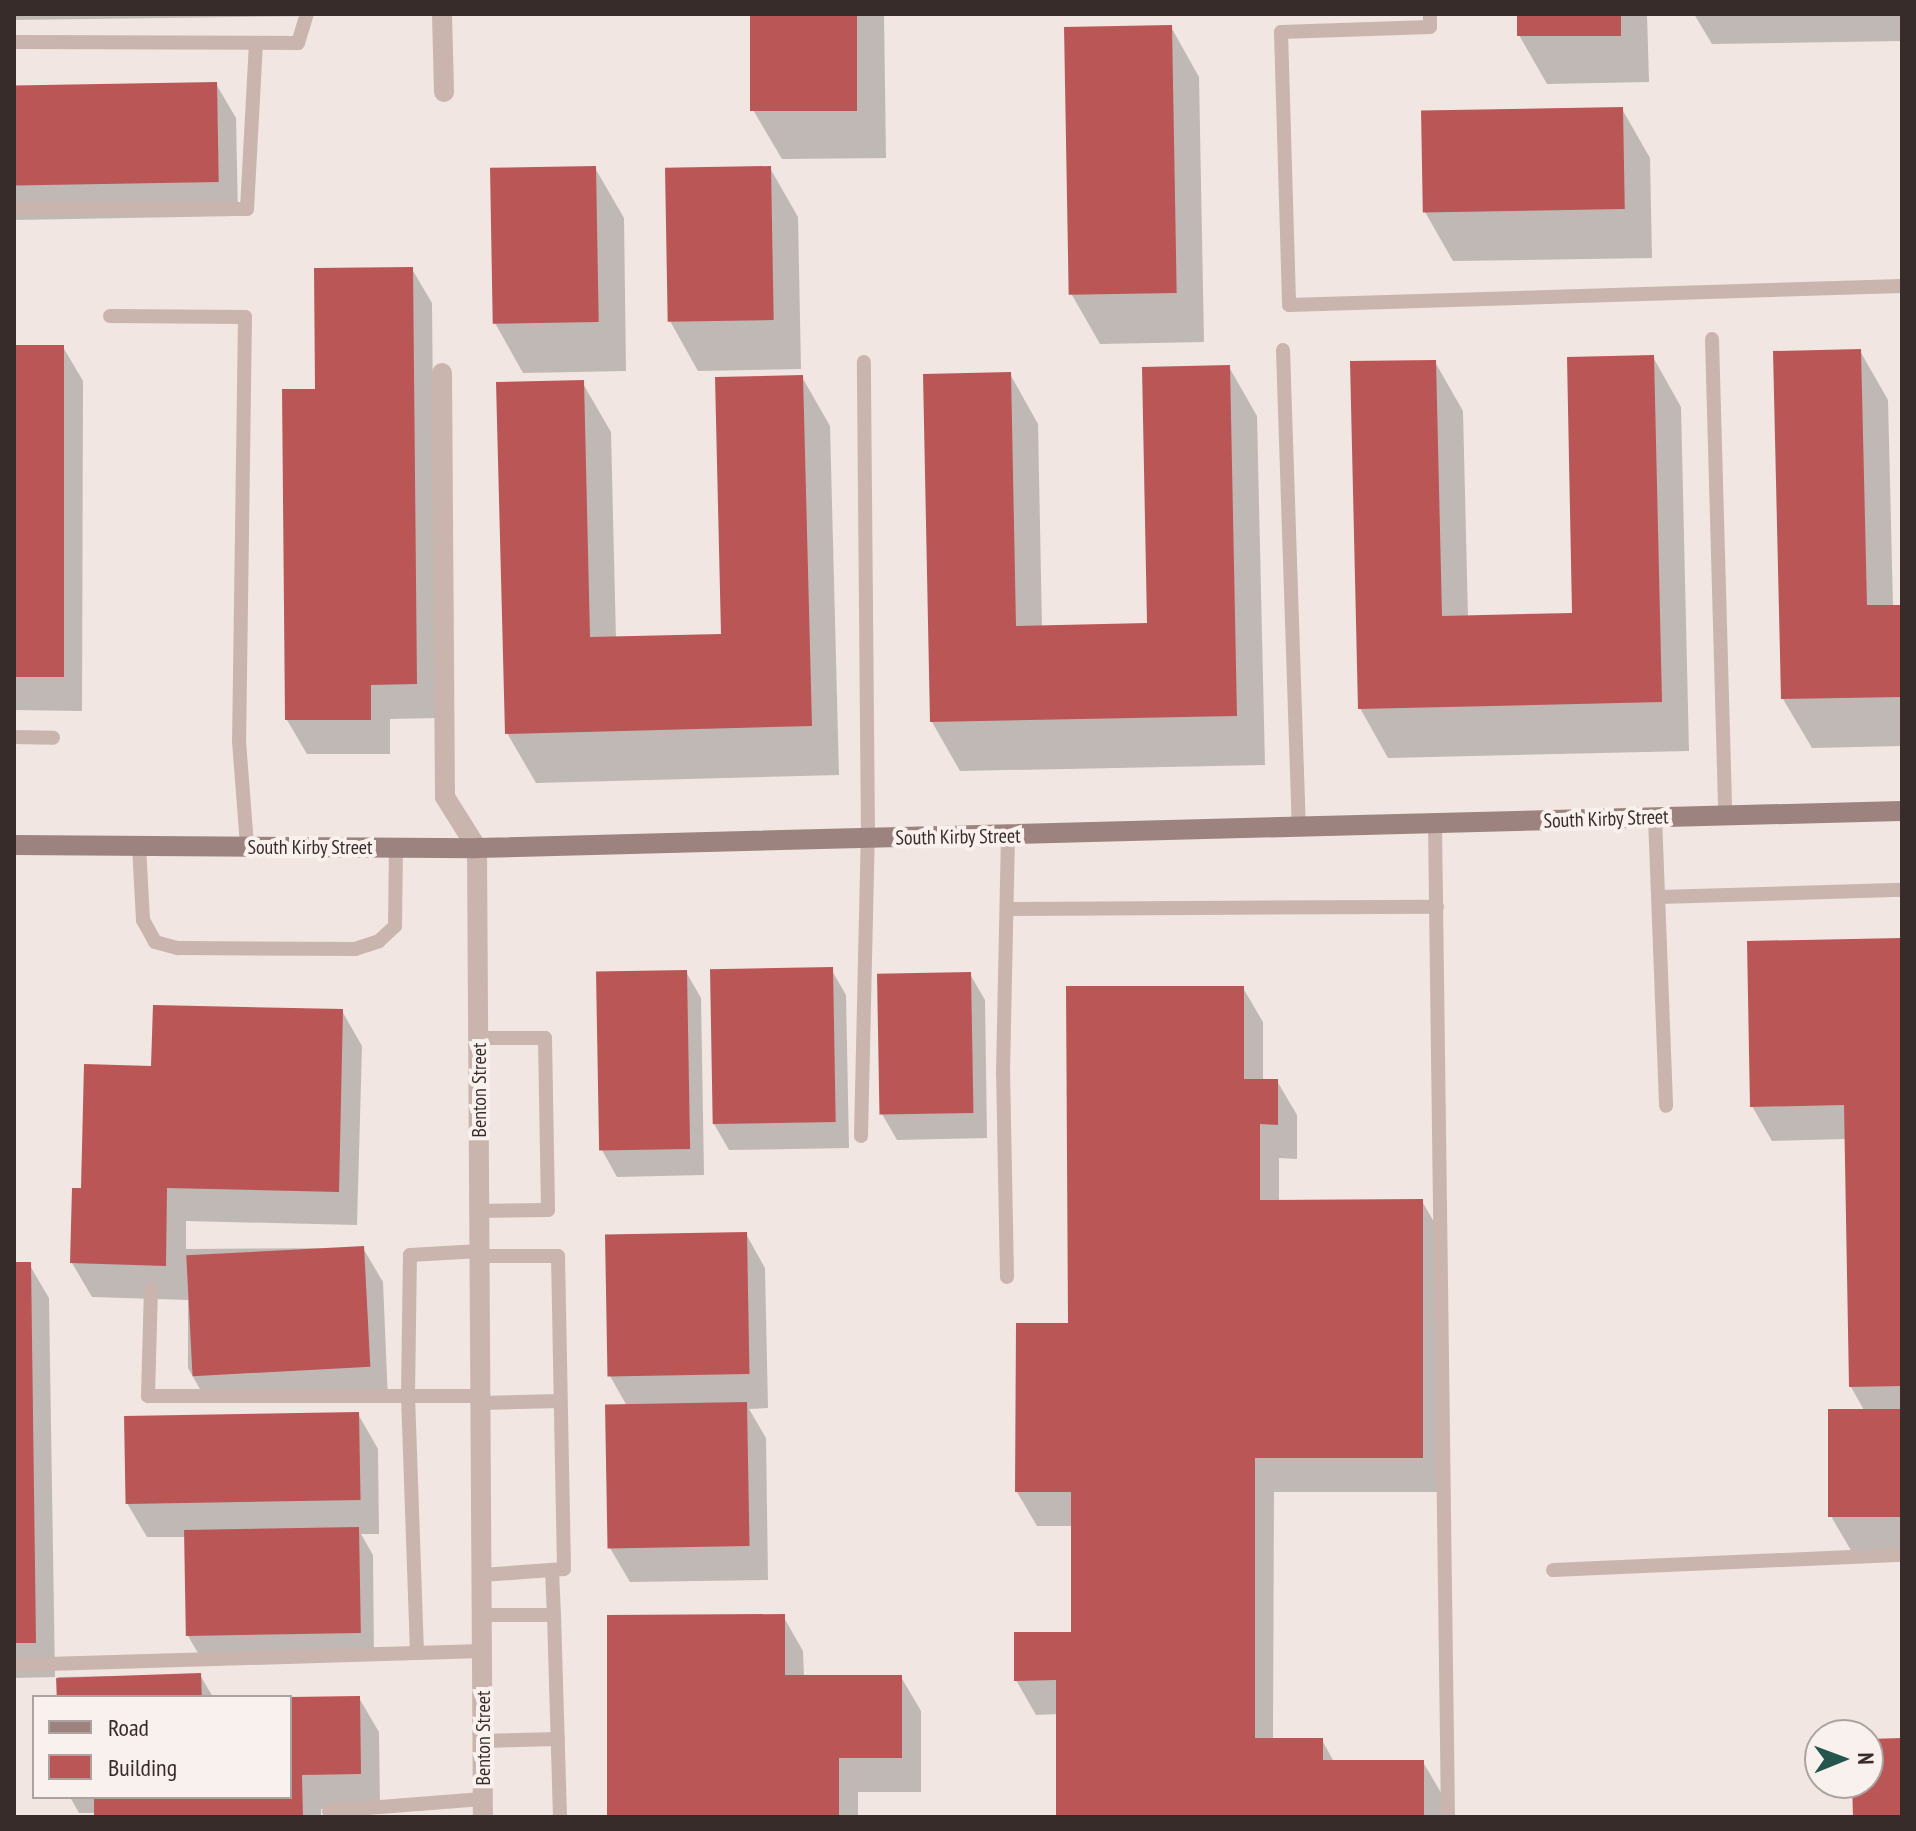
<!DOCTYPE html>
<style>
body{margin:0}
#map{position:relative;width:1916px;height:1831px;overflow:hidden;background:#f1e6e1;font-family:"PT Sans Narrow",sans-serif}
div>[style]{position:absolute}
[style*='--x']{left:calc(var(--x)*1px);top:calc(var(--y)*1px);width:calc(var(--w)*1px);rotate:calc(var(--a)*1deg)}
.shadow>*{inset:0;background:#0003}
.building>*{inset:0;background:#bb5656;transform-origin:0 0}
.lane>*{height:14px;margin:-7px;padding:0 7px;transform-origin:7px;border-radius:7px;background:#c9b4ae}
.street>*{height:20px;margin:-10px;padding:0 10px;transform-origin:10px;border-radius:10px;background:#c9b4ae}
.secondary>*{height:20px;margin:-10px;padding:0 10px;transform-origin:10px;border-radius:10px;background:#9c837f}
span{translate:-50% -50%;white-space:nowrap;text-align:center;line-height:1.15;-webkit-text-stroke:8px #f9f1ed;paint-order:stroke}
.street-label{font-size:20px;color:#382c2b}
.frame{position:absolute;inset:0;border:16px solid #382c2b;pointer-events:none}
.legend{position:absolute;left:32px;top:1695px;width:260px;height:104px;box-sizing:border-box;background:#f9f1ed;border:2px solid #aca29f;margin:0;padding:10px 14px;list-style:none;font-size:24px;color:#382c2b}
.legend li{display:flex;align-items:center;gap:16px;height:40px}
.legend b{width:40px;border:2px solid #aca29f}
.north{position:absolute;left:1804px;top:1719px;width:80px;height:80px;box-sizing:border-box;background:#f9f1ed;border:2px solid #aca29f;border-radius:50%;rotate:89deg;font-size:22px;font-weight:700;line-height:32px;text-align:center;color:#382c2b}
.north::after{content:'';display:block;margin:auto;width:28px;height:36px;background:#24564d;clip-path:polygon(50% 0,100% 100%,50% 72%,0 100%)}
</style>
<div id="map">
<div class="shadow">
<div style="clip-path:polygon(14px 14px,319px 14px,319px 16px,14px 20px)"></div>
<div style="clip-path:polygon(752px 14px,884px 14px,886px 158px,782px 159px,753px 110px)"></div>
<div style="clip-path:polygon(1519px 14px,1647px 14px,1649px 82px,1547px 84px,1519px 35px)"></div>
<div style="clip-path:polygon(1694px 14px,1902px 14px,1902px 41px,1712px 44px)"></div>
<div style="clip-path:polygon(1171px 27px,1199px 77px,1204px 342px,1100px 344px,1072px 295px)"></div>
<div style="clip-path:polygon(216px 84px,236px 118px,238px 216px,14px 220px,14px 87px)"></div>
<div style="clip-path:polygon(1622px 109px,1650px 158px,1652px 258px,1453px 261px,1425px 212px)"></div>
<div style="clip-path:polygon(595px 168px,624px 218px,626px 371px,523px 373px,495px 323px)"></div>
<div style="clip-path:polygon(770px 168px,798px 217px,801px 369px,698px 371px,670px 321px)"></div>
<div style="clip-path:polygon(412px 269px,432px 303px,436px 718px,390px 719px,390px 754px,307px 754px,287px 720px,317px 391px)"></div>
<div style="clip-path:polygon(14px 347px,63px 347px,83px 381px,82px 711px,14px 710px)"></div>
<div style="clip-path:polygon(1860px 351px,1888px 400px,1893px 607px,1902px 607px,1902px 746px,1812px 748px,1783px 699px)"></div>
<div style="clip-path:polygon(1653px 357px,1681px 407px,1689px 751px,1388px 758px,1360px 708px,1435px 362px,1463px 411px,1468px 617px,1574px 615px)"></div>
<div style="clip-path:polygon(1229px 367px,1257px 416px,1265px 765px,960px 771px,932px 722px,1010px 374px,1038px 424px,1042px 627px,1149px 625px)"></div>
<div style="clip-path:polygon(802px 377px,830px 426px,839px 775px,536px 783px,507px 733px,582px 382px,611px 432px,616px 639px,723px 636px)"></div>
<div style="clip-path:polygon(1902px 940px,1902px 1551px,1852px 1552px,1832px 1518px,1865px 1412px,1851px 1387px,1846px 1139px,1772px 1141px,1752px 1106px)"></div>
<div style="clip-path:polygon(831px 969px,846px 995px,849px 1148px,729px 1150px,714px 1124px)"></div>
<div style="clip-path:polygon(686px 972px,701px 998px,704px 1175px,617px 1177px,602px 1150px)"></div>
<div style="clip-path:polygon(970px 974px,985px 1000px,987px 1138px,897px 1140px,882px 1114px)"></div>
<div style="clip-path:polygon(1243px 988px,1263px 1022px,1263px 1081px,1277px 1081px,1297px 1115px,1297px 1159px,1279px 1158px,1279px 1202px,1422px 1201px,1442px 1236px,1442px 1492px,1274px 1492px,1273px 1740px,1322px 1740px,1334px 1762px,1423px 1762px,1443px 1796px,1443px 1817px,1058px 1817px,1058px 1714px,1036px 1715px,1016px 1680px,1073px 1634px,1073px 1526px,1037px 1526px,1017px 1492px,1070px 1325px)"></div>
<div style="clip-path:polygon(342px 1011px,362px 1046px,357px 1225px,186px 1221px,186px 1249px,363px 1248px,383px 1282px,388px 1401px,208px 1403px,188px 1368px,188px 1300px,92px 1297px,72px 1263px,83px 1190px,153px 1068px)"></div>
<div style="clip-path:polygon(746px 1234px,765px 1268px,768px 1408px,749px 1409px,766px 1438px,768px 1580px,630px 1582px,610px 1548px,627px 1406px,610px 1376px)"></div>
<div style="clip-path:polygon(14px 1264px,29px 1264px,49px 1298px,55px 1677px,200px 1675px,213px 1697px,58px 1697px,58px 1677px,14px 1678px)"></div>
<div style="clip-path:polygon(358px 1414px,378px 1449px,379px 1534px,361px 1534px,373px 1555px,374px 1658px,202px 1660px,187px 1634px,186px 1537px,147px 1537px,127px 1503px)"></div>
<div style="clip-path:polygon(783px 1616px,803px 1651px,804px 1677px,901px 1677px,921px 1711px,921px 1792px,858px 1792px,858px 1817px,609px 1817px)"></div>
<div style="clip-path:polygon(359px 1698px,379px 1732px,380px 1808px,321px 1809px,321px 1817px,96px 1817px,96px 1813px,79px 1813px,70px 1797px,290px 1797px,290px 1699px)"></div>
</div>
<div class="building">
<div style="left:750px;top:14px;width:107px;height:97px"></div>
<div style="left:1517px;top:14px;width:104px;height:22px"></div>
<div style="left:1172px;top:25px;width:268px;height:108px;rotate:89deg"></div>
<div style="left:217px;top:82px;width:100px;height:203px;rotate:89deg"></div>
<div style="left:1623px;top:107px;width:102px;height:202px;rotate:89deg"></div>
<div style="left:596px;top:166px;width:156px;height:106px;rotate:89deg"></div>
<div style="left:771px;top:166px;width:154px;height:106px;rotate:89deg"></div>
<div style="clip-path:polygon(413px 267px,417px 684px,371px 685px,371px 720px,285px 720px,282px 389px,315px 389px,314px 268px)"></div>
<div style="left:14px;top:345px;width:50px;height:332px"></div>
<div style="clip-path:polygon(1861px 349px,1867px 605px,1902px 605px,1902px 697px,1781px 699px,1773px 351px)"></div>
<div style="clip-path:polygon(1654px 355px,1662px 702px,1358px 709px,1350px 361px,1436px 360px,1442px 616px,1572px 613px,1567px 357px)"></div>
<div style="clip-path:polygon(1230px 365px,1237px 716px,930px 722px,923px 374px,1011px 372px,1016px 626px,1147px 623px,1142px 367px)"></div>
<div style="clip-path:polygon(803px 375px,812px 726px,505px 734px,496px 382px,584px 380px,590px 637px,721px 634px,715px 377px)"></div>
<div style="clip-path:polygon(1902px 938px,1902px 1386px,1849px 1387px,1844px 1105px,1750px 1107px,1747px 941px)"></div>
<div style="left:833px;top:967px;width:155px;height:123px;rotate:89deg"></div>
<div style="left:687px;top:970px;width:179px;height:91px;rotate:89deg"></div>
<div style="left:971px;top:972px;width:141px;height:94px;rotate:89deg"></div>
<div style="clip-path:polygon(1066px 986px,1244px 986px,1244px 1079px,1278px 1079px,1278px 1125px,1260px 1124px,1260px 1200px,1423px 1199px,1423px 1458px,1255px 1458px,1255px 1738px,1323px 1738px,1323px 1760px,1424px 1760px,1424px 1817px,1056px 1817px,1056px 1680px,1014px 1681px,1014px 1632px,1071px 1632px,1071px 1492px,1015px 1492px,1016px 1323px,1068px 1323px)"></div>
<div style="clip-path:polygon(153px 1005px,343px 1009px,339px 1192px,167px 1188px,166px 1266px,70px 1263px,72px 1188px,81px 1188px,84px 1064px,151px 1066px)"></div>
<div style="left:747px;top:1232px;width:142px;height:142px;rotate:89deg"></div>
<div style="left:364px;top:1246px;width:121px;height:178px;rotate:87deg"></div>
<div style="clip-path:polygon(14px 1262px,31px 1262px,36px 1643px,14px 1643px)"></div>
<div style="left:747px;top:1402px;width:144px;height:142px;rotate:89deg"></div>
<div style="left:1902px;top:1409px;width:108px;height:74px;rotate:90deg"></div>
<div style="left:359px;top:1412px;width:88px;height:235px;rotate:89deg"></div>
<div style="left:359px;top:1527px;width:106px;height:175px;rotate:89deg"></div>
<div style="clip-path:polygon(785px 1614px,785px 1675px,902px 1675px,902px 1758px,839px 1758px,839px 1817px,607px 1817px,607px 1615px)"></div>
<div style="left:201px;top:1673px;width:24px;height:145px;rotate:88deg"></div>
<div style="clip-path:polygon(360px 1696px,361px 1774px,302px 1775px,303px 1817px,94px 1817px,94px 1797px,290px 1797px,290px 1697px)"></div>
<div style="clip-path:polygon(1902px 1738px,1902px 1817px,1853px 1817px,1852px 1783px,1868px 1783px,1868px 1739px)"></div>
</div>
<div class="lane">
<div style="--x:1430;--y:14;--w:13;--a:90"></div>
<div style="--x:1430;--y:27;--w:149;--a:178.1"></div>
<div style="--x:1281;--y:32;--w:273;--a:88.3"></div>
<div style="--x:1289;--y:305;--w:613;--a:-1.78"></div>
<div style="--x:14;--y:42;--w:284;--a:0.2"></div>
<div style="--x:298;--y:43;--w:30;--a:-73"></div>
<div style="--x:14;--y:209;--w:233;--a:0"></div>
<div style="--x:247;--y:209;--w:166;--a:-86.9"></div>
<div style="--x:110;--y:316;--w:135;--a:0.4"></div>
<div style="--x:245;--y:317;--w:424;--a:90.8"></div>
<div style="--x:239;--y:741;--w:105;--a:85.6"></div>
<div style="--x:1712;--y:339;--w:476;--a:88.4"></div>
<div style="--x:1283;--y:350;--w:478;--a:88.1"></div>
<div style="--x:14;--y:737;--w:39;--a:1"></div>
<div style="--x:1655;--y:817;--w:289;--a:87.8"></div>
<div style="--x:1435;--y:825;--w:992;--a:89.25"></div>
<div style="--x:139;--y:846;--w:74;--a:86.9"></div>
<div style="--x:143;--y:920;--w:25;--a:61"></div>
<div style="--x:155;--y:942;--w:24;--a:15"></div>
<div style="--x:178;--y:948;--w:177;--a:0.3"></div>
<div style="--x:355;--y:949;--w:25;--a:-18"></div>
<div style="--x:379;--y:941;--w:22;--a:-43"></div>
<div style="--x:395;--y:926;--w:78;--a:-89.3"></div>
<div style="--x:1660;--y:897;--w:242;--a:-1.7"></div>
<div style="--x:1007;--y:909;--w:430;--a:-0.3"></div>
<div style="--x:479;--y:1038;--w:66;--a:0"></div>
<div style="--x:545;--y:1038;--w:172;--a:89"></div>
<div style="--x:548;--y:1210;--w:68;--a:179.2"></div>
<div style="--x:861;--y:1136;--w:298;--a:-88.7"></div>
<div style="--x:868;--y:838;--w:476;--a:-90.5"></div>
<div style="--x:480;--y:1256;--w:78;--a:0"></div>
<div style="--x:558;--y:1256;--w:313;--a:88.9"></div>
<div style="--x:564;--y:1569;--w:82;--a:175.8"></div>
<div style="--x:1007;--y:1277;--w:204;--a:-91.1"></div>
<div style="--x:1003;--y:1073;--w:236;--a:-88.8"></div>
<div style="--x:151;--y:1288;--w:108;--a:91.6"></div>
<div style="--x:148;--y:1396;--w:333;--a:0"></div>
<div style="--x:481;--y:1403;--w:79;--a:-1.5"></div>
<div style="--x:552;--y:1570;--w:45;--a:87.5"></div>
<div style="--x:1553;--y:1570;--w:349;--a:-2.5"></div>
<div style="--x:482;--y:1615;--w:72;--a:0"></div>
<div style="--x:554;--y:1615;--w:202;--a:88.3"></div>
<div style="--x:417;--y:1653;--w:258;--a:-92"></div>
<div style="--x:408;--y:1395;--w:140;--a:-89.2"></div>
<div style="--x:410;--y:1255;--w:70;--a:-3.3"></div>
<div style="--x:14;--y:1665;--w:468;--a:-1.7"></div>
<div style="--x:483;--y:1741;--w:75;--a:-1.5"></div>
<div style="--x:329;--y:1811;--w:154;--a:-4.5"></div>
</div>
<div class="street">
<div style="--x:442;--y:14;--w:78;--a:88.5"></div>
<div style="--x:442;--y:373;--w:424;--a:89.6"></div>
<div style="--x:445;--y:797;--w:60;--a:57.9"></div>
<div style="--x:477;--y:848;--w:969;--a:89.65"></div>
</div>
<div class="secondary">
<div style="--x:14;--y:845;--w:463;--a:0.4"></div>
<div style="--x:477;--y:848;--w:1425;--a:-1.49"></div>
</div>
<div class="street-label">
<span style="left:1606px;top:819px;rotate:-2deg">South Kirby Street</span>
<span style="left:958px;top:837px;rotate:-1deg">South Kirby Street</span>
<span style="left:310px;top:847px">South Kirby Street</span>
<span style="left:479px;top:1090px;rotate:-90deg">Benton Street</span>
<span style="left:483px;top:1738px;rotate:-90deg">Benton Street</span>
</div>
<div class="frame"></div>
<ul class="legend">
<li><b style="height:10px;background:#9c837f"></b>Road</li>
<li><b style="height:22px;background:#bb5656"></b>Building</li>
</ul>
<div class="north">N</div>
</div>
